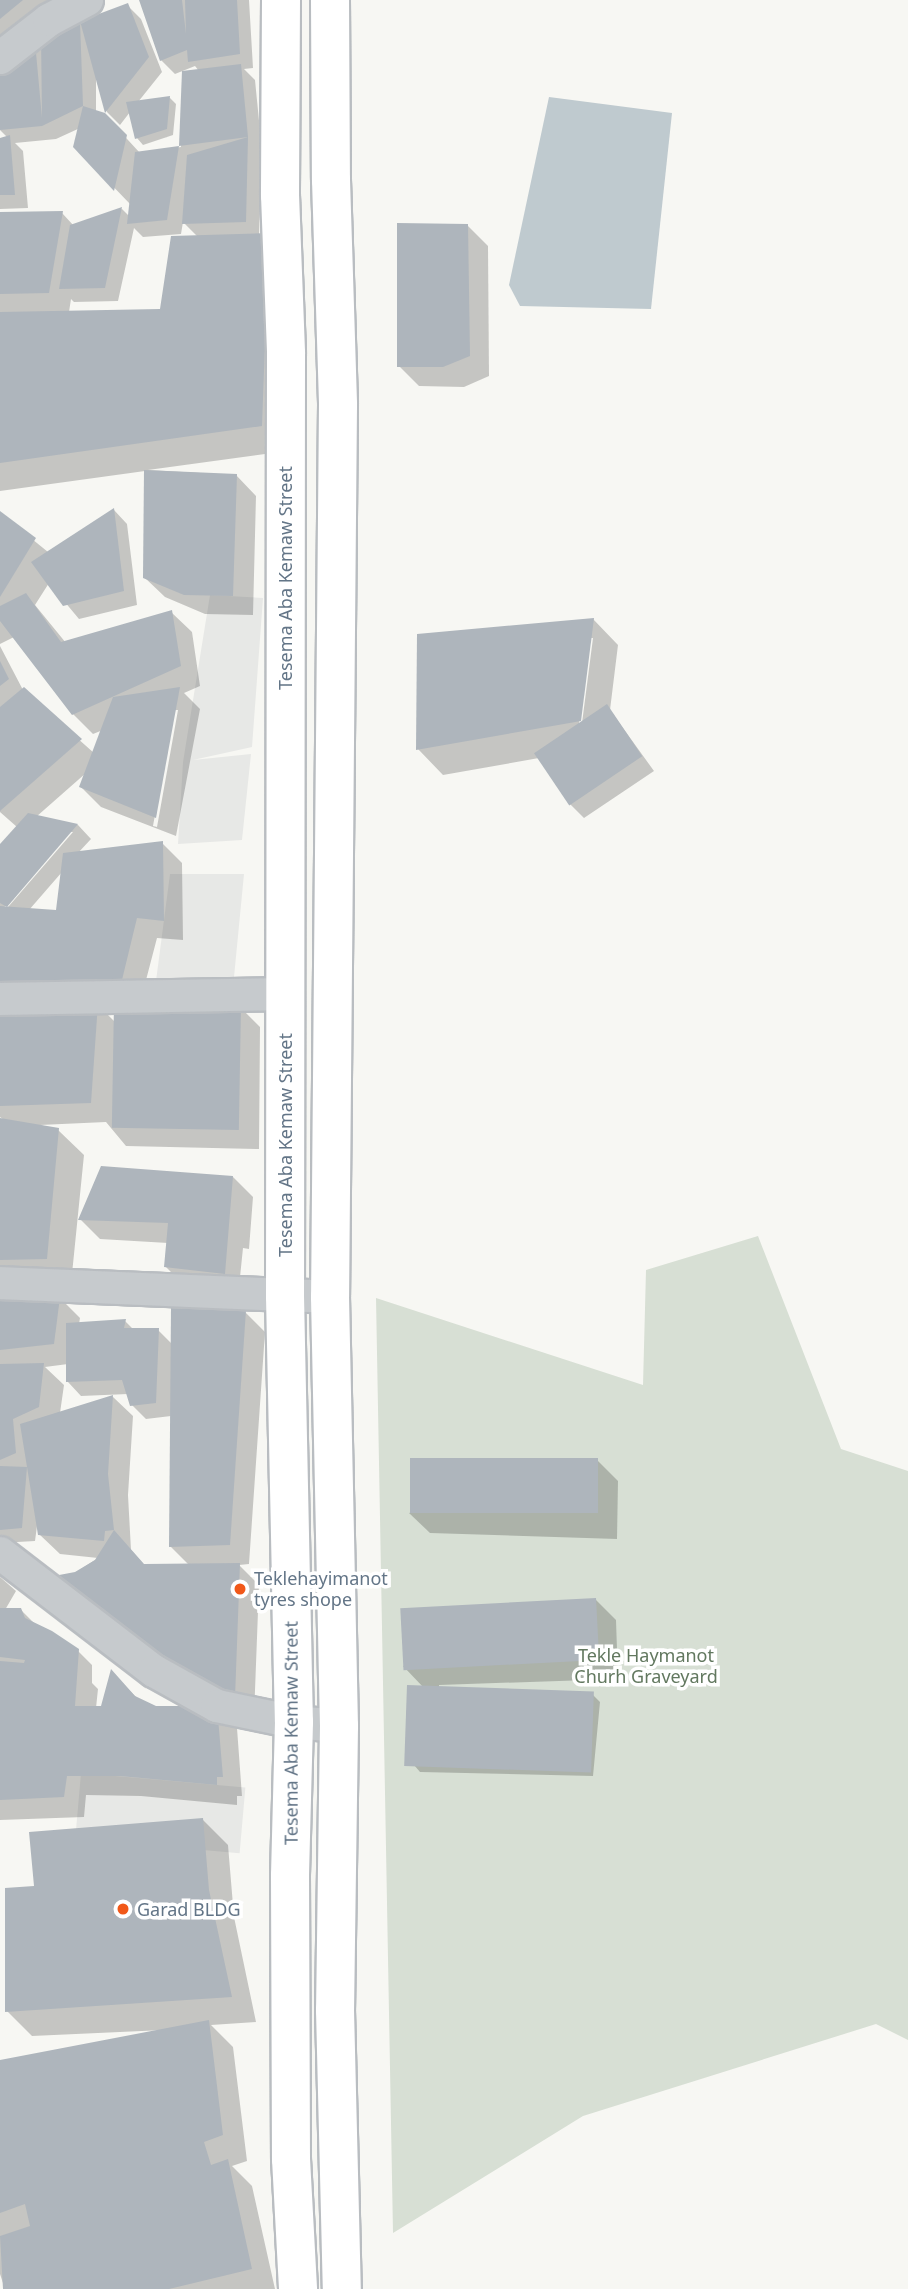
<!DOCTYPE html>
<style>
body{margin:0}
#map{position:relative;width:908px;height:2289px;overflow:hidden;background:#f7f7f3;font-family:"Noto Sans",sans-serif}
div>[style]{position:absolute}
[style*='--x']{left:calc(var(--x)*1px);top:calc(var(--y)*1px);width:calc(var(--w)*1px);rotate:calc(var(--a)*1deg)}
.built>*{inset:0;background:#e7e8e6;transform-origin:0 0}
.green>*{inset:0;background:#d7dfd4}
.water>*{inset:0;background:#bfcacf}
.shadow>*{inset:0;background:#0003}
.building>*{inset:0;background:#aeb5bc;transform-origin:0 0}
.roads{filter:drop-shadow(2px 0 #b9bdc1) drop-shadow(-2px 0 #b9bdc1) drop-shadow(0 2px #b9bdc1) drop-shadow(0 -2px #b9bdc1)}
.minor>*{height:32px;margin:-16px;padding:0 16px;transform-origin:16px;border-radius:16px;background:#c6cacd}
.primary>*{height:38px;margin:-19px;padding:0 19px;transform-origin:19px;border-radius:19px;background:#fff}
.dots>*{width:19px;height:19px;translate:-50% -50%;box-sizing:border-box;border:4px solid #fff;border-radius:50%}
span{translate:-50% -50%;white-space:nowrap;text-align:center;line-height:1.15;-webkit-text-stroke:7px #fff;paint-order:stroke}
.street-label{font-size:18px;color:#637587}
.poi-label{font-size:18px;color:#637587}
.left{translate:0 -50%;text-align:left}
.park-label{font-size:18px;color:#62785f}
</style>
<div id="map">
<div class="built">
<div style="clip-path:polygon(210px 595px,263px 598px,252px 747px,193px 760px,251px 754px,242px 840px,178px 844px,183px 762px)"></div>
<div style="clip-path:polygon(170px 874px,244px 874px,234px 977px,156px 981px)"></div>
<div style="left:81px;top:1773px;width:165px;height:66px;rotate:5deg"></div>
</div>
<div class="green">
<div style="clip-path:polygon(758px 1236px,841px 1449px,908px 1471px,908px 2040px,876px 2024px,583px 2116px,393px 2233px,376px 1298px,643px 1385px,646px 1270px)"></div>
</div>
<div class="water">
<div style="clip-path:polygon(549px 97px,672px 113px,651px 309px,520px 306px,509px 285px)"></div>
</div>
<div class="shadow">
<div style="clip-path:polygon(0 0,63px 0,0 56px)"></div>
<div style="clip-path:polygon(evenodd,141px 0,249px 0,253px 68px,244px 69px,255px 80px,262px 151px,259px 235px,287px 451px,148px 470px,236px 475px,256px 496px,253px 615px,205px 614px,165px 597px,144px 577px,145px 471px,0 491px,0 214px,62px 213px,74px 226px,122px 209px,130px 217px,131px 205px,75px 147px,80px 128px,56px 139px,15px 143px,23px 151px,28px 208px,0 209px,0 140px,8px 138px,0 130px,0 60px,43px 37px,127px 5px,141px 19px,162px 72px,138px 102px,170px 98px,176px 104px,173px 135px,143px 145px,137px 138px,130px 112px,120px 125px,107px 112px,96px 73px,96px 112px,104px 114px,140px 153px,181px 147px,184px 73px,199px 71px,195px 66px,175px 74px,161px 60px,141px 0,183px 222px,198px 237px,162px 310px,69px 312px,71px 299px,74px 302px,118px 301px,134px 228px,143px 237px,181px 234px,183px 222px)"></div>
<div style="clip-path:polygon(468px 226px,488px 246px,489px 376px,464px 387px,419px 386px,399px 366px)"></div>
<div style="clip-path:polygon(evenodd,114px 510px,127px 524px,137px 605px,79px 619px,49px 583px,35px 605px,66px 643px,171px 612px,192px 632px,200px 686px,184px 693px,200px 709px,176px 836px,101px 807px,81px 787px,86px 773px,36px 817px,78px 825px,91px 839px,78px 853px,162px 843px,182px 863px,183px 940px,157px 938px,140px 1003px,100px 1007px,115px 1022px,240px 1007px,260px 1027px,259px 1149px,126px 1146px,106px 1122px,40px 1125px,58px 1130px,84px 1155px,71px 1284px,0 1284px,0 1120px,4px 1120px,0 1117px,0 912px,2px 914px,73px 832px,69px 832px,0 912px,0 846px,17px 827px,0 812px,0 646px,23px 690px,94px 753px,103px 730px,93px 734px,73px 714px,14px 637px,0 644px,0 513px,48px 552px,114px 510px,174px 710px,178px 710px,157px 827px,153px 826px,174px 710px,114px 510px,62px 872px,58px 912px,29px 910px,62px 872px)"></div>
<div style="clip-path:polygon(evenodd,593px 619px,618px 645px,610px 710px,654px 771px,584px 818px,570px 804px,539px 758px,443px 775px,418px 749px,593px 619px,589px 638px,593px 638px,582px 723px,579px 723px,589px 638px)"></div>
<div style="clip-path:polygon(233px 1177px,253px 1197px,249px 1249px,243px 1248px,239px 1287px,179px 1280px,165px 1266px,168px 1243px,100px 1239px,80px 1219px)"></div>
<div style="clip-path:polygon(evenodd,60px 1298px,80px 1318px,79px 1324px,125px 1321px,134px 1330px,158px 1330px,172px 1344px,245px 1312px,265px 1332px,249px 1564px,239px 1565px,259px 1585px,254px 1717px,137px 1655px,75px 1573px,98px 1558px,60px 1554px,39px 1534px,37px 1526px,35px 1541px,0 1543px,0 1299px,60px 1298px,68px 1364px,68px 1382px,81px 1396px,128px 1394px,132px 1405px,146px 1419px,171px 1416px,170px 1546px,189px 1565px,145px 1566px,131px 1550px,128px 1495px,133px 1416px,113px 1397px,60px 1413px,64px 1385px,45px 1367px,68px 1364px)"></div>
<div style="clip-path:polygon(598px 1461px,618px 1481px,617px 1539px,430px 1533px,409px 1513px)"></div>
<div style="clip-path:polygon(0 1577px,16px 1591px,5px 1610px,21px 1610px,35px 1624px,77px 1650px,92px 1665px,92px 1683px,98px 1689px,96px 1708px,102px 1708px,112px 1673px,138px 1699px,156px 1708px,216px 1708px,237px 1728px,242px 1796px,237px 1796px,237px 1805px,141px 1796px,86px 1795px,84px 1817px,0 1820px)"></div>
<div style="clip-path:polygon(595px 1599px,616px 1620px,618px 1679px,439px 1685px,439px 1688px,593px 1695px,600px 1702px,593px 1776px,420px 1772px,414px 1765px,424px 1688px,403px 1666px)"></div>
<div style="clip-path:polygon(202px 1819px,228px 1845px,234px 1917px,256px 2022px,211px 2025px,233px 2047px,247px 2161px,232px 2166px,252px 2186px,275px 2289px,5px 2289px,0 2274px,0 2062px,164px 2030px,32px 2036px,7px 2011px,36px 1888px)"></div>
</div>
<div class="building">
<div style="clip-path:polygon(0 0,23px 0,0 19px)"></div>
<div style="clip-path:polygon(139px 0,182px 0,186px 34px,185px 0,237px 0,240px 54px,188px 62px,187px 50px,160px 61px)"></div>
<div style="clip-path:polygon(128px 3px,149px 57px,105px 113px,80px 21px)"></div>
<div style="clip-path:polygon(80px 21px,83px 106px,42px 126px,0 130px,0 58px,34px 31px,42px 118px,41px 35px)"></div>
<div style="clip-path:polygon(241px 64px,248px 137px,179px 146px,182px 71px)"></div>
<div style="clip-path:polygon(170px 96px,167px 129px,135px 139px,126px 102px)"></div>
<div style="clip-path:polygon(83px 106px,105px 113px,127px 135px,114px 191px,73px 147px)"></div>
<div style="clip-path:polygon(10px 135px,15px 195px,0 195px,0 138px)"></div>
<div style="clip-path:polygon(248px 137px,246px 222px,182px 224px,187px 155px)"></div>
<div style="clip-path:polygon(179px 146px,167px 220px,127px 224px,135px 152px)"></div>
<div style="clip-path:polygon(122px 207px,105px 288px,59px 289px,70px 225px)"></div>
<div style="clip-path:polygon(63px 211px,49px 293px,0 294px,0 212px)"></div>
<div style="clip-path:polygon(397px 223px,468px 224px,470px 356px,443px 367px,397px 367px)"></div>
<div style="clip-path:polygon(269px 233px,262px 426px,0 463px,0 312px,160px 309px,171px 236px)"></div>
<div style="clip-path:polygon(144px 470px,237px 474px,233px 596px,184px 595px,143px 578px)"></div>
<div style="clip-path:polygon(114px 508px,124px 591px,63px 606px,31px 562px)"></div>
<div style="clip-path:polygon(0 511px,36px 538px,0 597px)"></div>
<div style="clip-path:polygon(26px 593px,61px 642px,172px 610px,181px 666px,72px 715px,0 621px,0 606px)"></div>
<div style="clip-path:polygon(594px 618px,581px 721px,416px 750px,417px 634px)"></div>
<div style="clip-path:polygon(0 661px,9px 679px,0 686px)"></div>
<div style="clip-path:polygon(24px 687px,82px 739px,0 811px,0 707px)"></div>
<div style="clip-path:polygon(180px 687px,156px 818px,79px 787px,113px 697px)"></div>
<div style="left:607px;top:704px;width:63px;height:88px;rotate:56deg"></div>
<div style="clip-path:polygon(28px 813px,78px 824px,7px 907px,0 903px,0 844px)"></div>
<div style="clip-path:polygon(163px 841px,164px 921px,137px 918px,121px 984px,0 996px,0 906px,56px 910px,63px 853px)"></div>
<div style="clip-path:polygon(98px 1003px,91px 1103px,0 1106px,0 1008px)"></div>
<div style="left:241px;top:1005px;width:125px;height:127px;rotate:91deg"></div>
<div style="clip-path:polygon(0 1118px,59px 1128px,47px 1259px,0 1260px)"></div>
<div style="clip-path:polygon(101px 1166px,233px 1176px,225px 1274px,164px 1267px,168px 1223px,78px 1220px)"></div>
<div style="clip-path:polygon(60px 1297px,54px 1344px,0 1350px,0 1298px)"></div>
<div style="clip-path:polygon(171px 1308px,246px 1310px,230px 1545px,169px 1547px)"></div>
<div style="clip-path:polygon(126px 1319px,124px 1328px,159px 1328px,156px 1403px,130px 1406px,122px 1380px,66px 1382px,66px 1323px)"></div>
<div style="clip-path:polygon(44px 1363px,39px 1407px,13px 1419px,16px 1453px,0 1460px,0 1364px)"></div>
<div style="clip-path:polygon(113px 1395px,108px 1474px,114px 1530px,105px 1531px,104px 1541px,38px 1535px,27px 1467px,22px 1528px,0 1530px,0 1466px,27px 1467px,20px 1424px)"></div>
<div style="left:410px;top:1458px;width:188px;height:55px"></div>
<div style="clip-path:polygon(114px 1530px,144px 1564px,240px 1563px,235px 1698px,186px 1679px,110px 1617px,97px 1634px,38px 1579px,75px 1572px,95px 1560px)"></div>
<div style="left:596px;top:1598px;width:62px;height:196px;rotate:87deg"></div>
<div style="clip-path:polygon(0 1608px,21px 1608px,25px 1618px,52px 1631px,79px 1649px,75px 1706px,101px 1706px,111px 1669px,135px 1696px,156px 1706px,217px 1706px,223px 1777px,217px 1777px,217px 1785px,120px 1776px,67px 1776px,64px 1797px,0 1800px,0 1661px,24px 1663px,25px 1660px,0 1657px)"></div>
<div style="left:407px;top:1685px;width:187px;height:81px;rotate:2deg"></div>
<div style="clip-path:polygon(203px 1818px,209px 1890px,232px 1997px,5px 2012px,5px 1888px,34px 1886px,29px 1832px)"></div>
<div style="clip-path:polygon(209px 2020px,223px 2135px,204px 2142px,211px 2165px,228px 2159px,252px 2269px,169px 2289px,3px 2289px,0 2236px,30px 2226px,25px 2204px,0 2213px,0 2060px)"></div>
</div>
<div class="roads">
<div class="minor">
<div style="--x:0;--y:58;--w:62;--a:-37.8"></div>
<div style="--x:49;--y:20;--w:43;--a:-27.8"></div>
<div style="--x:0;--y:999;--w:286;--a:-1"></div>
<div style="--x:0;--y:1283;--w:330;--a:2.4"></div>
<div style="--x:0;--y:1553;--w:194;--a:37.5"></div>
<div style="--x:154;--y:1671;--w:72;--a:29.1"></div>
<div style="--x:217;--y:1706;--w:79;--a:11.7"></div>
<div style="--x:294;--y:1722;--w:45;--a:5.1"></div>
</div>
<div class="primary">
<div style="--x:281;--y:0;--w:195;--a:90.3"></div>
<div style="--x:280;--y:195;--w:159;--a:87.8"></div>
<div style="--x:286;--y:354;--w:942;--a:90.06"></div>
<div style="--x:285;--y:1296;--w:426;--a:88.8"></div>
<div style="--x:294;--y:1722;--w:154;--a:91.5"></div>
<div style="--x:290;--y:1876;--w:283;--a:89.8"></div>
<div style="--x:291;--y:2159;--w:130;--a:86.9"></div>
<div style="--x:330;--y:0;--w:180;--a:89.7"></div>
<div style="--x:331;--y:180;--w:225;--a:88.2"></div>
<div style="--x:338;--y:405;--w:892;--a:90.51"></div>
<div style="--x:330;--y:1297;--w:429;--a:88.8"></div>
<div style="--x:339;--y:1726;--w:284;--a:90.8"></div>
<div style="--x:335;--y:2010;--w:279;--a:88.6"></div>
</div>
</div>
<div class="dots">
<div style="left:240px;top:1589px;background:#f15819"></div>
<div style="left:123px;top:1909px;background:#f15819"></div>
</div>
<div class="street-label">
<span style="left:285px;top:578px;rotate:-90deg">Tesema Aba Kemaw Street</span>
<span style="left:285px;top:1145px;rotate:-90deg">Tesema Aba Kemaw Street</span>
<span style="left:291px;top:1733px;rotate:-90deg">Tesema Aba Kemaw Street</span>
</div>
<div class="poi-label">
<span class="left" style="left:254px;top:1589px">Teklehayimanot<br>tyres shope</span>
<span class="left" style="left:137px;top:1909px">Garad BLDG</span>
</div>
<div class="park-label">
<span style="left:646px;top:1666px">Tekle Haymanot<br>Churh Graveyard</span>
</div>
</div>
